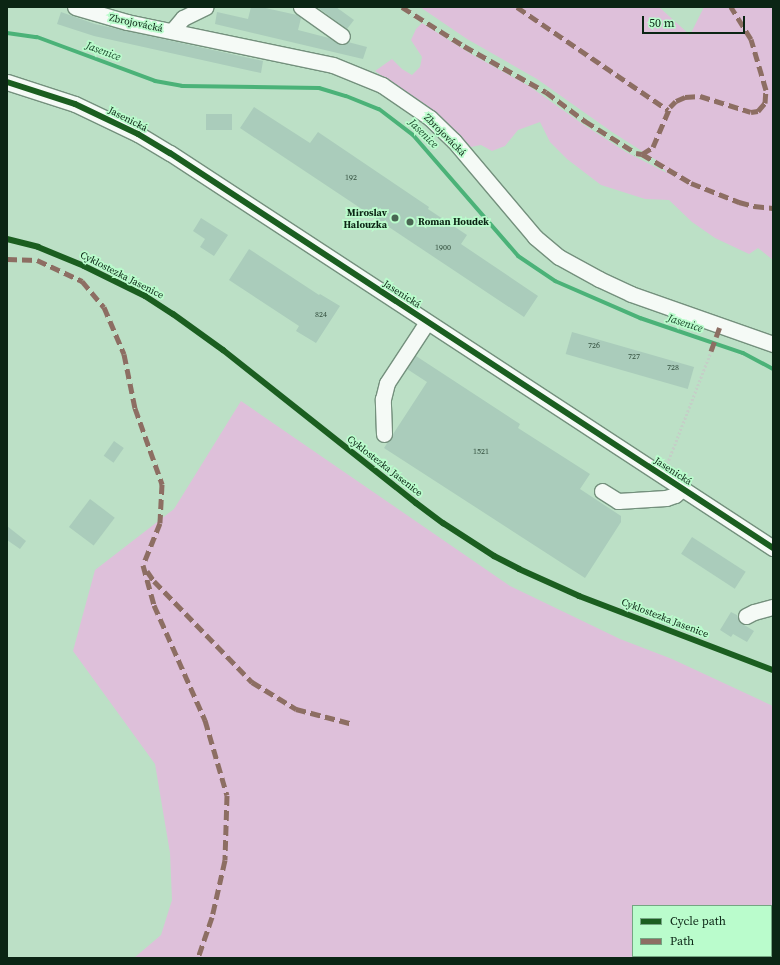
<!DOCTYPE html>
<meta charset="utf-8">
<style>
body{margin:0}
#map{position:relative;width:780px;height:965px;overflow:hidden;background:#bce0c6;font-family:"Source Serif 4",serif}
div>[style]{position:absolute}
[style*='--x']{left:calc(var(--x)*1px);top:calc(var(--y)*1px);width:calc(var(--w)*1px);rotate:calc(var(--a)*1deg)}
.green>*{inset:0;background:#dec0da}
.stream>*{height:4px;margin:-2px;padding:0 2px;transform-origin:2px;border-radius:2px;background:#4bb278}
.building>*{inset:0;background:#acb;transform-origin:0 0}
.path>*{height:2.5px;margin-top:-1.25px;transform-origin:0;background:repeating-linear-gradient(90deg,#c4cfc7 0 2px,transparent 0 4px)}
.roads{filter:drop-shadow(1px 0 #74907d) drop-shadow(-1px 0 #74907d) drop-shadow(0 1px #74907d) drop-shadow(0 -1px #74907d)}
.minor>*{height:15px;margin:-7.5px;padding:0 7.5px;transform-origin:7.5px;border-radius:7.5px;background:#f5faf6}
.quiet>*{height:5px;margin-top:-2.5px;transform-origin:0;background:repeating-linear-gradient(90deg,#8d6e63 0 10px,transparent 0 15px)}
.cycleway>*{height:6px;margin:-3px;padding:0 3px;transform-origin:3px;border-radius:3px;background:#1b5e20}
.dots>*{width:11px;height:11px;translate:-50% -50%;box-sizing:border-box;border:2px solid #bafccc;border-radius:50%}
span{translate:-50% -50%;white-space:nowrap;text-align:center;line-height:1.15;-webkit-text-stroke:3.5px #bafccc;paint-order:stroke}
.number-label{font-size:8px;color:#334f3e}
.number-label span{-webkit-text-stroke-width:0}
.street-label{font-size:10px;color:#0b2514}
.poi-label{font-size:10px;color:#0b2514;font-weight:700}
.right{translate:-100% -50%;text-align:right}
.left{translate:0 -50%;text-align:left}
.water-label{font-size:11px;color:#1a492b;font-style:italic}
.frame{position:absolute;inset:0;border:8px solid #0b2514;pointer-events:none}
.legend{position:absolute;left:632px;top:905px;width:140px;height:52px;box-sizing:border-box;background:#bafccc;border:1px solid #74a682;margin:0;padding:5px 7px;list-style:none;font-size:12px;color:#0b2514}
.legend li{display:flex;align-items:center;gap:8px;height:20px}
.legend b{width:20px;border:1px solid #74a682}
.scale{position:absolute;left:642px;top:16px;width:103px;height:18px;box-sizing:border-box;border:2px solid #0b2514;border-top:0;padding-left:5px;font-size:12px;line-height:14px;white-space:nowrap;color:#0b2514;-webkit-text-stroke:3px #bafccc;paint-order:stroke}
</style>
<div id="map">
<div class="green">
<div style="clip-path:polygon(420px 7px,659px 7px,690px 35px,704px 7px,773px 7px,773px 260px,758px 248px,749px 254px,715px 238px,692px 222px,669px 200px,645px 199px,601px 185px,567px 159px,550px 142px,540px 122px,518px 130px,505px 146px,492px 151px,481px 145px,471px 147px,440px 116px,375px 71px,392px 59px,402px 69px,412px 75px,420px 67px,422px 57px,411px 40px,416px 29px,422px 23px,471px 54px,529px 86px,581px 123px,626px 152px,667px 173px,656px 160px,612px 132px,537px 79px,467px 39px)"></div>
<div style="clip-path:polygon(evenodd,241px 401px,510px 586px,620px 639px,672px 659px,773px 706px,773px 958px,134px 958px,161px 935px,172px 900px,170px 853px,155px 764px,73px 651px,95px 570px,174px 509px,241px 401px,633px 906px,771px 906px,771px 956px,633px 956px,633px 906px)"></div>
</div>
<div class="stream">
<div style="--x:7;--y:33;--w:30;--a:8"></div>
<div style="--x:37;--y:37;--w:126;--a:20.4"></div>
<div style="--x:155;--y:81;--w:27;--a:10"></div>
<div style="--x:182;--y:86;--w:137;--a:0.8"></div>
<div style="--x:319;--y:88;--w:28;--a:17"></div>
<div style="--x:346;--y:96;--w:35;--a:22"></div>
<div style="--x:379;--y:109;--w:43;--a:37.4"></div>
<div style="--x:413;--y:135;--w:160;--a:49"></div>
<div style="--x:518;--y:256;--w:45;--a:34"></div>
<div style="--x:555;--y:281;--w:93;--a:23.5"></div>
<div style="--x:640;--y:318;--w:109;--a:18.8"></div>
<div style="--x:743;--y:353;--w:34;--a:28"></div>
</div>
<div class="building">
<div style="clip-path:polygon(251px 7px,261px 7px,297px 15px,301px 18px,298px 30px,329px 38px,341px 45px,348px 42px,367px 47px,363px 59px,215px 24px,217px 12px,248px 19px)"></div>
<div style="clip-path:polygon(317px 7px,336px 7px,354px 20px,347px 29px)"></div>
<div style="clip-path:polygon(61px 12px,95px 24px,263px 61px,261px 73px,94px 36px,57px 24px)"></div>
<div style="clip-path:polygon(254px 107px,310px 143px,318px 132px,429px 207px,428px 209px,467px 235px,461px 244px,538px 296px,524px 317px,240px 128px)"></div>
<div style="left:206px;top:114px;width:26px;height:16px"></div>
<div style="clip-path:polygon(201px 218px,228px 235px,214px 256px,200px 247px,205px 239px,193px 231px)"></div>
<div style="clip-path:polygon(249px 249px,319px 295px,320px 294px,340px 306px,316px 343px,296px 331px,299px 326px,229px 280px)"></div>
<div style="left:572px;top:332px;width:127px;height:23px;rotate:16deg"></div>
<div style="clip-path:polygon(416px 356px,520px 424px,518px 428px,590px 474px,580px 489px,621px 516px,621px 522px,585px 578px,384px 448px,427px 382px,407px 369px)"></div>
<div style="left:114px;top:441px;width:12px;height:18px;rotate:35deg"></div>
<div style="left:90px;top:499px;width:31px;height:35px;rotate:37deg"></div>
<div style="clip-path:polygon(7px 526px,26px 541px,20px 549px,7px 540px)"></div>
<div style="left:692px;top:537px;width:64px;height:20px;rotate:33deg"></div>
<div style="clip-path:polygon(731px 612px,737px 615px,741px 623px,754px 631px,747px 642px,733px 634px,731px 637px,720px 630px)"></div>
</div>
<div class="path">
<div style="--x:667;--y:464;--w:121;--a:-68.7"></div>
</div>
<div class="roads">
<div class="minor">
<div style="--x:75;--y:7;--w:54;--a:16.1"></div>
<div style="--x:127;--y:22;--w:210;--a:11.8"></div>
<div style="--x:333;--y:65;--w:53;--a:22.2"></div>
<div style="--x:382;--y:85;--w:58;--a:34.5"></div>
<div style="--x:430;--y:118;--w:33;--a:44"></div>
<div style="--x:454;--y:141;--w:126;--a:49.8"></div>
<div style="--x:535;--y:237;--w:31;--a:40"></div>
<div style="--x:559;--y:257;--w:46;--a:28.8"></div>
<div style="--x:599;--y:279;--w:35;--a:25"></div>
<div style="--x:631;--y:294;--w:151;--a:19.4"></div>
<div style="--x:301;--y:7;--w:50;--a:35.3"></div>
<div style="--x:172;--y:31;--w:17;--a:-50"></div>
<div style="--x:183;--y:18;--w:25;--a:-26"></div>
<div style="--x:7;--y:82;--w:71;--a:17.9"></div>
<div style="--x:75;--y:104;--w:70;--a:25.5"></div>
<div style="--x:138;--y:134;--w:37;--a:31"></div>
<div style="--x:170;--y:153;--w:721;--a:33.23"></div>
<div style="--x:384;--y:434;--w:35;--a:-92"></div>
<div style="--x:383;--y:399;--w:16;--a:-76"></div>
<div style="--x:387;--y:383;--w:73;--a:-56.7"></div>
<div style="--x:602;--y:491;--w:19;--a:32"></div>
<div style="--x:618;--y:501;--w:48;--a:-3.6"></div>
<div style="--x:666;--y:498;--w:9;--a:-18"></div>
<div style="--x:675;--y:495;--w:9;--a:-41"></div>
<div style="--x:746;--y:616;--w:9;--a:-27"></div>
<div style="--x:754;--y:612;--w:20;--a:-15"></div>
</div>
</div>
<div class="quiet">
<div style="--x:402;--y:7;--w:73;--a:32.2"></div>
<div style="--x:464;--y:46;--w:94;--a:29.3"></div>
<div style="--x:546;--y:92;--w:49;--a:36.6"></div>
<div style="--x:585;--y:121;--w:60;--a:32.1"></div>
<div style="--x:636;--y:153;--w:6;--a:9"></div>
<div style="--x:642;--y:154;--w:13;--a:-32"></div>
<div style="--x:653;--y:147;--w:43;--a:-67"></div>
<div style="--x:670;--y:107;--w:8;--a:-45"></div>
<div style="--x:676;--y:101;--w:10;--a:-24"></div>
<div style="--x:685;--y:97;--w:15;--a:-4"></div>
<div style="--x:700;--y:96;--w:53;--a:17.4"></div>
<div style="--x:751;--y:112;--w:7;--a:-8"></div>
<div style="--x:758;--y:111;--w:11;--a:-49"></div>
<div style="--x:765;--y:103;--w:13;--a:-86"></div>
<div style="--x:766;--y:90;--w:53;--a:-106.4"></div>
<div style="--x:751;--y:39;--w:38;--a:-122"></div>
<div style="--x:517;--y:7;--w:183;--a:34.3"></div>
<div style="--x:642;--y:154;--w:57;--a:30.6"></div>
<div style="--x:691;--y:183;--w:52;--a:21.6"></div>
<div style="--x:739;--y:202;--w:16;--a:15"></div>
<div style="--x:754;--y:206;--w:19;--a:6"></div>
<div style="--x:7;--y:259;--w:30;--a:2"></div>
<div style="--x:37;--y:260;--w:50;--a:25"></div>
<div style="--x:82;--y:281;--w:34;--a:50"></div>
<div style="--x:104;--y:307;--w:51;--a:66.9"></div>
<div style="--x:124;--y:354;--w:55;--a:78.5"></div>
<div style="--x:135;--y:408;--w:81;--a:70.4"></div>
<div style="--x:162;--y:484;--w:39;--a:93"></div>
<div style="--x:160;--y:523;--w:45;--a:112"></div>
<div style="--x:143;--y:565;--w:41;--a:74.6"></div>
<div style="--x:154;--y:605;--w:126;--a:66.1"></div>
<div style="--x:205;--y:720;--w:78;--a:73.7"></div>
<div style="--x:227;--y:795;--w:65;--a:91.8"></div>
<div style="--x:225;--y:860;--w:58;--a:102.8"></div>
<div style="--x:212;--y:917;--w:43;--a:108.9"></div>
<div style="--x:711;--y:351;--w:27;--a:-70"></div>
<div style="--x:147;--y:571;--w:12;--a:55"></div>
<div style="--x:154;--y:581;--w:141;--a:45.9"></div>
<div style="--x:252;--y:682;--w:52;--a:31.5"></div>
<div style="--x:296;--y:709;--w:59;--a:14.7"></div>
</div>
<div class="cycleway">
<div style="--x:7;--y:82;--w:71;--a:17.9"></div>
<div style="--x:75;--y:104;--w:70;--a:25.5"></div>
<div style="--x:138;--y:134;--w:37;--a:31"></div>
<div style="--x:170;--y:153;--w:721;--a:33.23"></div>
<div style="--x:7;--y:239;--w:32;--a:14"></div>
<div style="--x:38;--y:247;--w:50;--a:22.4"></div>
<div style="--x:84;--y:266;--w:68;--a:26.2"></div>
<div style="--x:145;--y:296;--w:33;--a:33"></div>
<div style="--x:173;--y:314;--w:62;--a:35.8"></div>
<div style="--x:223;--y:350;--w:246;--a:38.4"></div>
<div style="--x:416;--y:503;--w:34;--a:37"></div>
<div style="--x:443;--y:523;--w:61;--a:32.9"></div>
<div style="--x:494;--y:556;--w:28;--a:27"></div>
<div style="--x:519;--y:569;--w:66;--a:24.2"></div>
<div style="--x:579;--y:596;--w:208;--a:20.9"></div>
</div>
<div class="dots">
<div style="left:395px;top:218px;background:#496652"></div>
<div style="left:410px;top:222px;background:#496652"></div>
</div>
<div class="number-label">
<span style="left:351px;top:178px">192</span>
<span style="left:443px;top:248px">1900</span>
<span style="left:321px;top:315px">824</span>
<span style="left:594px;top:346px">726</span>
<span style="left:634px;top:357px">727</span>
<span style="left:673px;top:368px">728</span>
<span style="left:481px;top:452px">1521</span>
</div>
<div class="street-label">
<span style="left:136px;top:23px;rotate:12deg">Zbrojovácká</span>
<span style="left:128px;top:119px;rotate:27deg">Jasenická</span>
<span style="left:445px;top:135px;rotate:45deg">Zbrojovácká</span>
<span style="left:122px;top:275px;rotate:27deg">Cyklostezka Jasenice</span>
<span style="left:402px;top:294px;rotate:33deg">Jasenická</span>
<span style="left:385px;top:466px;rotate:38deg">Cyklostezka Jasenice</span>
<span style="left:673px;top:471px;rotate:33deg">Jasenická</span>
<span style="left:665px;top:618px;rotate:21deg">Cyklostezka Jasenice</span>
</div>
<div class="poi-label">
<span class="right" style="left:387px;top:218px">Miroslav<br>Halouzka</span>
<span class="left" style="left:418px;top:222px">Roman Houdek</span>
</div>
<div class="water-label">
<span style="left:103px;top:52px;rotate:20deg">Jasenice</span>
<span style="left:423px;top:134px;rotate:45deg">Jasenice</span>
<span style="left:685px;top:324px;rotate:18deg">Jasenice</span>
</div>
<div class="frame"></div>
<ul class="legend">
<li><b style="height:5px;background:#1b5e20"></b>Cycle path</li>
<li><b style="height:5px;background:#8d6e63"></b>Path</li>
</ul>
<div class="scale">50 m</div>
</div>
